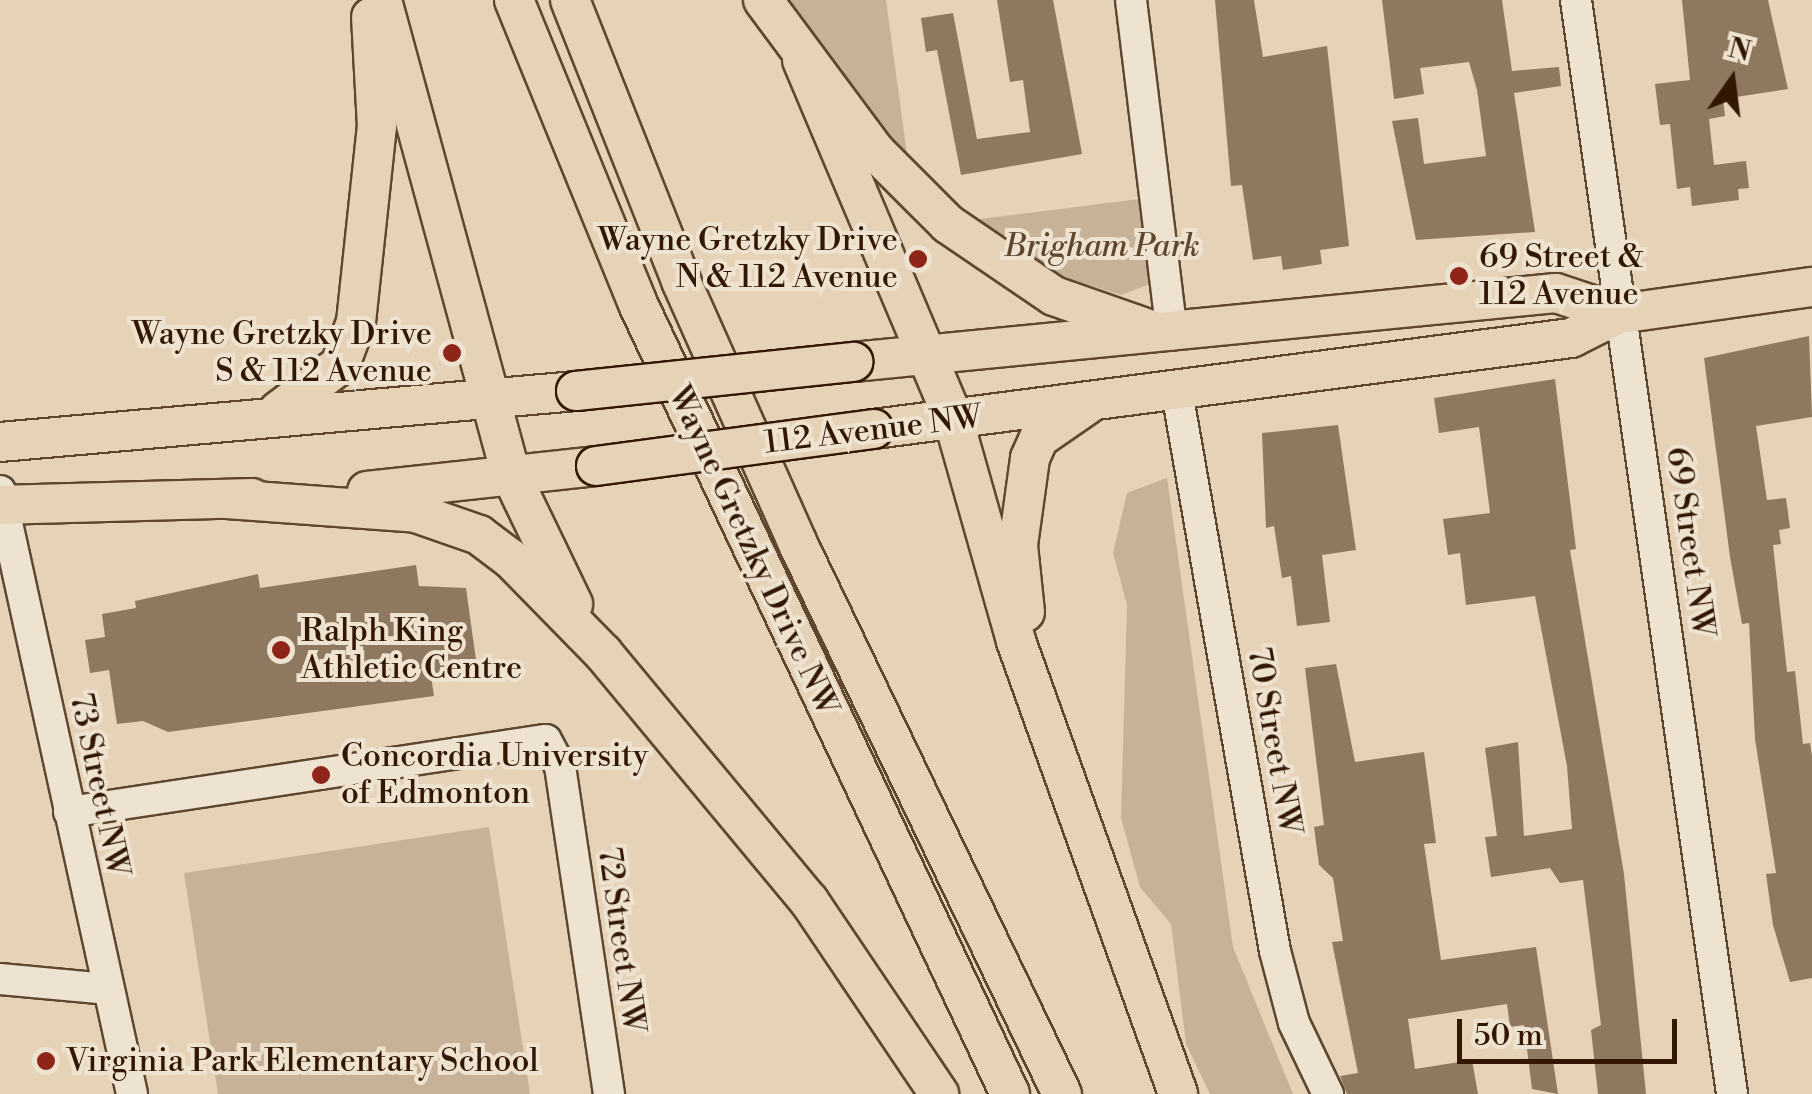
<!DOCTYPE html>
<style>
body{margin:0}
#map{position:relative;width:1812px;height:1094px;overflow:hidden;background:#e5d2b7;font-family:"Libre Bodoni",serif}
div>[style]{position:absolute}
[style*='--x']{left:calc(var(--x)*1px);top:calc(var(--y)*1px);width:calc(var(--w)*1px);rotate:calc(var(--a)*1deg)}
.green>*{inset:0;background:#c7b298}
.building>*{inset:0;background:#8f7860}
.roads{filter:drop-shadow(2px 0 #5f462f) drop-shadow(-2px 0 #5f462f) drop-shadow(0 2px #5f462f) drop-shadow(0 -2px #5f462f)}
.minor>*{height:30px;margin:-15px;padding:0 15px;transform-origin:15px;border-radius:15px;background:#eee2d0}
.major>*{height:38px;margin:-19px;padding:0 19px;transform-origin:19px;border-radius:19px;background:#e5d2b7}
.bridges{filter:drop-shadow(2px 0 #321702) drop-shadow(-2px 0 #321702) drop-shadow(0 2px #321702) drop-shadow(0 -2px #321702)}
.major-bridge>*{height:38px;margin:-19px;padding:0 19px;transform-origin:19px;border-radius:19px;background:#e5d2b7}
.dots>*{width:28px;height:28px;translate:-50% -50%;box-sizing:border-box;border:5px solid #eee2d0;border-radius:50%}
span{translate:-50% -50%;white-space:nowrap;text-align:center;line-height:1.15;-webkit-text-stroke:8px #eee2d0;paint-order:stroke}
.poi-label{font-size:32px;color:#321702}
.right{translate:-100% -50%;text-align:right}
.left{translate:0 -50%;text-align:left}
.park-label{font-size:32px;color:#5f462f;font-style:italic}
.street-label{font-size:32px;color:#321702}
.north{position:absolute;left:1682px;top:30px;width:100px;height:100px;-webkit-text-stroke:8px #eee2d0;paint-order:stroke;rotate:14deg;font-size:28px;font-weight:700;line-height:40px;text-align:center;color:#321702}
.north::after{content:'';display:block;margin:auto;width:35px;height:45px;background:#321702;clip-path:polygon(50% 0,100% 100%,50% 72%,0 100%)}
.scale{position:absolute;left:1457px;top:1019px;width:220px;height:45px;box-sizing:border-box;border:5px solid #321702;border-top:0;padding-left:12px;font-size:30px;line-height:35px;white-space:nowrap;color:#321702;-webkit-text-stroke:8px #eee2d0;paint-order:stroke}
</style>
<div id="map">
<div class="green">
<div style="clip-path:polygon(789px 0,886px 0,907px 154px,972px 220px,1139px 199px,1150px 284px,1121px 295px,1011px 261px,874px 129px)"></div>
<div style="clip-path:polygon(1167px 478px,1233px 947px,1293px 1094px,1210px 1094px,1186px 1044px,1171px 924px,1140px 887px,1121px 818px,1127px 605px,1113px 553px,1127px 493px)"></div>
<div style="clip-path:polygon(489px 827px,530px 1094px,218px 1094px,184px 873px)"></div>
</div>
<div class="building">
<div style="clip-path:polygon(997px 0,1053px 0,1082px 154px,961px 175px,937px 50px,926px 52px,921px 18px,953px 13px,977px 139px,1030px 132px,1023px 80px,1010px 82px)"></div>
<div style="clip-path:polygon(1215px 0,1254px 0,1263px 57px,1327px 46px,1349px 246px,1320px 250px,1322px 264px,1283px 270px,1281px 256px,1253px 260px,1242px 185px,1231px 186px)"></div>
<div style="clip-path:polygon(1382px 0,1502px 0,1512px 71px,1559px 67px,1561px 86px,1514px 93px,1535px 232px,1416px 240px,1392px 121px,1418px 118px,1424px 164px,1486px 156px,1477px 90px,1469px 62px,1420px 68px,1424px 94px,1394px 99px)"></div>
<div style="clip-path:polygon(1682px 0,1768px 0,1788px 89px,1723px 99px,1725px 116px,1709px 119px,1714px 165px,1746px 161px,1749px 188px,1738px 189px,1739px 200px,1692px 206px,1690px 187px,1677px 189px,1670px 124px,1660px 125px,1655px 84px,1690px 80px)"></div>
<div style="clip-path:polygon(1809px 336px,1812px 417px,1756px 426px,1767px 500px,1786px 498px,1790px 528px,1779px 530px,1781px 544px,1773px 545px,1787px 672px,1795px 671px,1803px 744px,1810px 743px,1812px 756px,1812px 978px,1790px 982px,1773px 925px,1766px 874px,1776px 873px,1755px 739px,1749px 623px,1742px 624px,1730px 557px,1704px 358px)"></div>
<div style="clip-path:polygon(1555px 379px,1576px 549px,1570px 550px,1624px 874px,1646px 1094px,1598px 1094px,1591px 1030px,1601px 1025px,1583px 880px,1560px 883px,1550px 868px,1491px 877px,1485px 837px,1497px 836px,1485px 748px,1518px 742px,1524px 836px,1572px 829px,1567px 766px,1535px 596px,1466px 605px,1460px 553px,1448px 555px,1443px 519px,1490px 513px,1479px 427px,1439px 433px,1434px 398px)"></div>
<div style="clip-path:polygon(1338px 425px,1356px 550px,1322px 555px,1330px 622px,1297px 626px,1291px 576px,1282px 578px,1274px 526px,1266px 528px,1262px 433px)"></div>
<div style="clip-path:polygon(416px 565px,419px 586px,466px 588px,476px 660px,431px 676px,434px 696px,168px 732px,143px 721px,117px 724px,109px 670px,90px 673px,85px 640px,105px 637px,102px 614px,136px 608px,135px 601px,258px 574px,260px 588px)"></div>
<div style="clip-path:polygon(1336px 664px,1355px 762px,1424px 752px,1436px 843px,1424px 844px,1441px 960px,1536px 947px,1558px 1094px,1532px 1089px,1524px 1025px,1510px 1027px,1507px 1004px,1408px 1019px,1415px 1069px,1472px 1060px,1478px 1094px,1347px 1094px,1340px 1076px,1358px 1073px,1332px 942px,1343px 941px,1333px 878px,1319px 865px,1314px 827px,1324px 825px,1305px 668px)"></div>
</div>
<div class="roads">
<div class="minor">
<div style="--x:1131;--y:0;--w:337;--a:83"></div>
<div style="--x:1576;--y:0;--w:1105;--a:81.88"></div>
<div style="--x:1177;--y:392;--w:568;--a:80.06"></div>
<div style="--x:1275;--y:951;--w:74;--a:75.2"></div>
<div style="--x:1294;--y:1023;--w:79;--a:64.4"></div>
<div style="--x:0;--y:491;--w:617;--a:77.65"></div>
<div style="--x:69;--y:812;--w:482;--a:-8.6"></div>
<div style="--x:546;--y:740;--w:30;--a:62"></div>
<div style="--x:560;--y:766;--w:332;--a:81.5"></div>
<div style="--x:0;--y:979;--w:107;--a:5.3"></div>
</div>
<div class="major">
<div style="--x:382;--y:0;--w:494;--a:74.8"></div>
<div style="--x:512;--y:477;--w:141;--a:64.3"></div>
<div style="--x:514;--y:0;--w:328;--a:67.8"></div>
<div style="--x:638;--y:304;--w:873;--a:64.78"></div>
<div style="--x:570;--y:0;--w:302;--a:68.4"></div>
<div style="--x:681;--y:281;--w:288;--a:66"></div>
<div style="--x:798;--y:544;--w:610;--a:64.36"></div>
<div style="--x:763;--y:0;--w:189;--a:53.4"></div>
<div style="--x:876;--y:152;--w:102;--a:45"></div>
<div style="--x:948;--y:224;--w:128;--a:34.2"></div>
<div style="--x:1054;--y:296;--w:103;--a:19.3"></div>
<div style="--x:802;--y:60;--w:389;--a:67.1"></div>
<div style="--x:953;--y:418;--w:232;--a:74.2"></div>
<div style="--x:1016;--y:641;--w:481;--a:70.3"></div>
<div style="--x:853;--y:362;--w:706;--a:-5.61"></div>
<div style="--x:1556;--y:293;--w:66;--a:18.4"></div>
<div style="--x:278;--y:411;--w:77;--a:-36.6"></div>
<div style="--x:340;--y:365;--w:46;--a:-69.6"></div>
<div style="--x:356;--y:322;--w:196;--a:-83.9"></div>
<div style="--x:377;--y:127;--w:110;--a:-93.1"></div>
<div style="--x:874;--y:429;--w:703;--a:-7.44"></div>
<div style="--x:1571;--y:338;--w:54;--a:-26.6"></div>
<div style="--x:1619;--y:314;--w:195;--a:-8"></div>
<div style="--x:0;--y:442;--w:578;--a:-5.06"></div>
<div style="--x:367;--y:491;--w:230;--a:-6.2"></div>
<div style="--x:227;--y:499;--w:190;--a:4.2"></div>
<div style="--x:416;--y:513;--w:67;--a:19.2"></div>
<div style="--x:479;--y:535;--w:39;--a:37"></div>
<div style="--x:510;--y:558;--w:133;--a:45.6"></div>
<div style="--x:603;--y:653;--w:322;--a:50.3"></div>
<div style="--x:809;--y:901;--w:233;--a:56"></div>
<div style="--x:0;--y:505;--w:252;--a:-1.6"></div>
<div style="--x:1025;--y:612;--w:67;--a:-96"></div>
<div style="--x:1018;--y:545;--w:88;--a:-82.1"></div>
<div style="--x:1030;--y:458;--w:22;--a:-66"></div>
<div style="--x:1039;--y:438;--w:58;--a:-34.5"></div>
</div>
</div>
<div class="bridges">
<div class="major-bridge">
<div style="--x:576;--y:391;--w:279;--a:-6"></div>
<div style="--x:596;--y:466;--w:280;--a:-7.6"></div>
</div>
</div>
<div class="dots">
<div style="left:918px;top:259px;background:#8f2418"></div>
<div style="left:1459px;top:276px;background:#8f2418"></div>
<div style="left:452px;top:353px;background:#8f2418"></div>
<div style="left:281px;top:650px;background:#8f2418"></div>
<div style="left:321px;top:775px;background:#8f2418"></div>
<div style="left:46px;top:1061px;background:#8f2418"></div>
</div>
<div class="poi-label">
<span class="right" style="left:898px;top:259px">Wayne Gretzky Drive<br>N &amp; 112 Avenue</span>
<span class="left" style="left:1479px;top:276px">69 Street &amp;<br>112 Avenue</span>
<span class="right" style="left:432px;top:353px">Wayne Gretzky Drive<br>S &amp; 112 Avenue</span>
<span class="left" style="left:301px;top:650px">Ralph King<br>Athletic Centre</span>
<span class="left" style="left:341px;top:775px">Concordia University<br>of Edmonton</span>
<span class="left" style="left:66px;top:1061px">Virginia Park Elementary School</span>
</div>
<div class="park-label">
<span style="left:1102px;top:246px">Brigham Park</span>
</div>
<div class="street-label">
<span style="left:873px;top:430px;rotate:-7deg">112 Avenue NW</span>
<span style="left:1690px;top:542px;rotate:82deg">69 Street NW</span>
<span style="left:753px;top:551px;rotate:65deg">Wayne Gretzky Drive NW</span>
<span style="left:1274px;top:741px;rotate:80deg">70 Street NW</span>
<span style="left:99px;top:785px;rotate:78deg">73 Street NW</span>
<span style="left:621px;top:940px;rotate:82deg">72 Street NW</span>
</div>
<div class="north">N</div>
<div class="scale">50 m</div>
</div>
